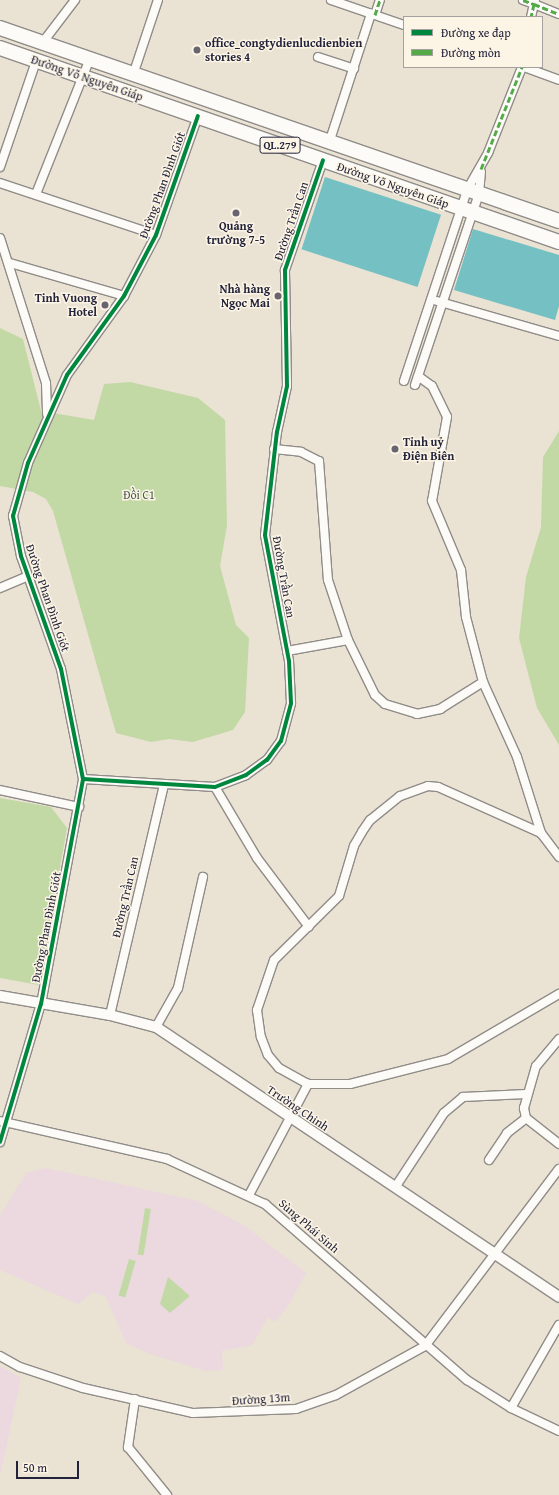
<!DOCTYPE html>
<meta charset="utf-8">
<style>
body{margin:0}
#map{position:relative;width:559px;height:1495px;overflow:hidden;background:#eae2d3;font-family:"Gentium Book Plus",serif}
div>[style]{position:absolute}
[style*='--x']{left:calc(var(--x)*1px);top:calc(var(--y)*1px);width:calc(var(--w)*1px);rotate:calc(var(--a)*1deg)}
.built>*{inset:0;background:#ebd9df}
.green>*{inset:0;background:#c2d9a5;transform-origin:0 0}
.water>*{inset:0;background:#74c0c2;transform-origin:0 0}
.roads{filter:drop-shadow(1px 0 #908c88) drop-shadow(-1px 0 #908c88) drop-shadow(0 1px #908c88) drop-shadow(0 -1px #908c88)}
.minor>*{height:8px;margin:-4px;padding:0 4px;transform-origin:4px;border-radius:4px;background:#fcfbf8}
.tertiary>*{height:10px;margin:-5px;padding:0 5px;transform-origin:5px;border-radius:5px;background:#fcfbf8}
.trunk>*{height:14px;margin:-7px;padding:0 7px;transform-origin:7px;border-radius:7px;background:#fcfbf8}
.quiet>*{height:3px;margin-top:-1.5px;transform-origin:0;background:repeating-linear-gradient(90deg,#53aa46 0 6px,transparent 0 9px)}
.cycleway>*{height:4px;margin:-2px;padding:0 2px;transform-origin:2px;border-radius:2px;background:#00873e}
.dots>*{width:11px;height:11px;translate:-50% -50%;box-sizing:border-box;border:2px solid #fcf5e5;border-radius:50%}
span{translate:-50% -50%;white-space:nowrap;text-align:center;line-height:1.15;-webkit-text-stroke:3px #fcf5e5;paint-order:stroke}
.shield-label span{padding:1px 3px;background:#fcf5e5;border:1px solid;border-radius:3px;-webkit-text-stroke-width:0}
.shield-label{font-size:11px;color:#22223b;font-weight:700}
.poi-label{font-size:12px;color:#22223b;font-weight:700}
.left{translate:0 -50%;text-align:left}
.right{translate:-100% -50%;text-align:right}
.street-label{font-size:12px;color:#22223b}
.park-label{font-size:12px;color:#485750}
.legend{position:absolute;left:403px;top:16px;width:140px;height:52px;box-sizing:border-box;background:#fcf5e5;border:1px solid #a5a1a1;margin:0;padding:5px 7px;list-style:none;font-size:12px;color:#22223b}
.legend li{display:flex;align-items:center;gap:8px;height:20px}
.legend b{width:20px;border:1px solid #a5a1a1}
.scale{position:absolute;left:16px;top:1461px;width:63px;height:18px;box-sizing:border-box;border:2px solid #22223b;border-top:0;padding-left:5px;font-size:12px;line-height:14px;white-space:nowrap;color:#22223b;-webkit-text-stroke:3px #fcf5e5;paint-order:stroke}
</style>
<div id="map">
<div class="built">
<div style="clip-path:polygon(46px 1168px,198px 1201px,245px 1226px,306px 1273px,288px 1306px,275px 1322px,268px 1317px,252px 1345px,222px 1351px,223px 1370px,206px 1371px,150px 1354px,126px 1343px,106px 1297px,93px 1292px,78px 1304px,0 1270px,0 1216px,26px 1173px)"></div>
<div style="clip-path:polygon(0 1366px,21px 1378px,0 1476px)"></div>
</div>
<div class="green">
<div style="clip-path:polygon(0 328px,23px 339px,41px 411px,94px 420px,104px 384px,130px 382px,198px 398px,225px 420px,227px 525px,220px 566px,236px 625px,249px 638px,245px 712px,233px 730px,193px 742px,169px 739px,151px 742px,116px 733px,53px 511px,46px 499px,33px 492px,0 486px)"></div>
<div style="clip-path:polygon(559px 431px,559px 745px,537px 708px,519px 638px,526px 577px,541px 527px,543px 457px)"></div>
<div style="clip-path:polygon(0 798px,51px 807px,67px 828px,39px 985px,0 978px)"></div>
<div style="left:145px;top:1208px;width:6px;height:47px;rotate:9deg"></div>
<div style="left:129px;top:1259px;width:7px;height:38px;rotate:16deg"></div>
<div style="clip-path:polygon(168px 1277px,190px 1296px,170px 1313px,160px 1304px)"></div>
</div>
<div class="water">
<div style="left:325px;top:177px;width:122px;height:76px;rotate:18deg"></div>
<div style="clip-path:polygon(473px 229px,559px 255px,559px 306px,555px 320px,454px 290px)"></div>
</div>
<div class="roads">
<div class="minor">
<div style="--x:331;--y:0;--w:77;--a:18.9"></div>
<div style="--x:523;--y:0;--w:12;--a:20"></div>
<div style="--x:534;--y:4;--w:13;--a:103"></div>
<div style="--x:535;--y:0;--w:4;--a:104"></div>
<div style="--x:534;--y:4;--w:27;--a:22"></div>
<div style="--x:375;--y:15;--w:16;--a:-72"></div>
<div style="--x:43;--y:42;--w:53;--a:-52.7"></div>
<div style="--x:318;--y:57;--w:38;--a:18"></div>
<div style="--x:524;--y:67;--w:37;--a:20"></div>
<div style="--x:134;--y:72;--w:76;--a:-71.6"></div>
<div style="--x:330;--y:140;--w:133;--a:-72"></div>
<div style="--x:0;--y:167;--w:112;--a:-71.2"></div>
<div style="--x:0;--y:183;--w:164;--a:18.4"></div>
<div style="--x:36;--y:194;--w:146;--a:-68.3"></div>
<div style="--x:0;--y:238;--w:152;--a:72.4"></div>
<div style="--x:46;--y:383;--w:31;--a:88"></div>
<div style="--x:10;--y:263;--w:119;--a:16.1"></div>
<div style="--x:437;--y:301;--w:127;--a:16"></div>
<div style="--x:418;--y:376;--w:17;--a:36"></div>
<div style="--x:432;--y:386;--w:34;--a:64"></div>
<div style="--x:447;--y:417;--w:85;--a:100.1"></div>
<div style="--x:432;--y:501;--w:75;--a:67.2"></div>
<div style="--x:461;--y:570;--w:47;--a:83.9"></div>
<div style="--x:466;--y:617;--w:67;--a:75.3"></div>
<div style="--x:483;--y:682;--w:82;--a:65.6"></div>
<div style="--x:517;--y:757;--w:80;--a:72.5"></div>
<div style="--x:541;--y:833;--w:30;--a:53"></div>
<div style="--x:404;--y:381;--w:201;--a:-71.7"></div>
<div style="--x:467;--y:190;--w:43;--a:-60.4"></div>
<div style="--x:488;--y:153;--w:92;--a:-68.4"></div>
<div style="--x:415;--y:385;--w:201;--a:-71.5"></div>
<div style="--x:479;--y:194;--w:22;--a:-85"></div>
<div style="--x:274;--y:449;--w:27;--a:6"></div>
<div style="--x:301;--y:452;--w:20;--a:27"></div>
<div style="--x:319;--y:461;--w:119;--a:85.7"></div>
<div style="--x:328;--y:580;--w:63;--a:71.6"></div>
<div style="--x:348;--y:640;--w:61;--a:63.9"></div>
<div style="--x:375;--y:695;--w:13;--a:42"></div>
<div style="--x:385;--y:704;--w:34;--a:17"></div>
<div style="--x:417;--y:714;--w:24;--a:-12"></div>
<div style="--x:440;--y:709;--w:51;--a:-32.1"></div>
<div style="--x:0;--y:588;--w:30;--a:-23"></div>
<div style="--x:287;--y:651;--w:62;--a:-10.2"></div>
<div style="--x:83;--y:779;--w:132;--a:3.5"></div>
<div style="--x:215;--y:787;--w:33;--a:-21"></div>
<div style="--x:246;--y:775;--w:26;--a:-36"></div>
<div style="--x:267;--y:760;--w:24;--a:-54"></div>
<div style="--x:281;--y:741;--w:39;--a:-75"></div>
<div style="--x:291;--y:703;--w:42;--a:-92.7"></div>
<div style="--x:289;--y:661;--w:128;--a:-100.8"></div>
<div style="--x:265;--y:535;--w:104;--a:-83.4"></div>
<div style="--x:277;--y:432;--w:47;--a:-77.7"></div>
<div style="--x:287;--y:386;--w:116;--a:-91"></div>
<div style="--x:285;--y:270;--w:116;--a:-70.9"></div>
<div style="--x:215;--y:787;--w:82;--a:59.4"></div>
<div style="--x:257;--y:858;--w:86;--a:53"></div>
<div style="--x:0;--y:790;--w:81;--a:12.1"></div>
<div style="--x:541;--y:833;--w:113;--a:-155.9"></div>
<div style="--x:438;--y:787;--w:10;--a:-174"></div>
<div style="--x:428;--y:786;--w:30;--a:160"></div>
<div style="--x:400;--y:796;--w:38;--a:141"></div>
<div style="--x:370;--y:820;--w:14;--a:124"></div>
<div style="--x:362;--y:832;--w:16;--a:120"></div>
<div style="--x:354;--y:846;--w:52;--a:106.7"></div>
<div style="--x:339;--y:896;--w:91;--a:135.4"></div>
<div style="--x:274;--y:960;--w:53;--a:108.8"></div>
<div style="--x:257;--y:1010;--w:27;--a:82"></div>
<div style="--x:261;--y:1037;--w:19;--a:69"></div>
<div style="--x:268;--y:1055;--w:17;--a:50"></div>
<div style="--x:279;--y:1068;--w:33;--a:29"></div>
<div style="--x:308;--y:1084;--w:42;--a:0"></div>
<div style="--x:350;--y:1084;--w:101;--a:-14.3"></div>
<div style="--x:448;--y:1059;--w:129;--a:-30.4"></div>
<div style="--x:110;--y:1015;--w:236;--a:-76.8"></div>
<div style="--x:156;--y:1027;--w:45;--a:-60.6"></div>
<div style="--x:178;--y:988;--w:114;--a:-77.3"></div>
<div style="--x:559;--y:1039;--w:35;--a:130"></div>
<div style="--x:536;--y:1066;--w:44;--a:105.9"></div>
<div style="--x:524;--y:1108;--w:10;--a:79"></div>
<div style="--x:526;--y:1118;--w:42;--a:38.2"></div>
<div style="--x:0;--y:1121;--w:171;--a:12.8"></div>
<div style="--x:167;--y:1159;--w:108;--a:24.7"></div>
<div style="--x:265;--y:1204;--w:268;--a:41.1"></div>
<div style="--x:467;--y:1380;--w:52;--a:32.5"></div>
<div style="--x:511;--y:1408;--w:53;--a:25.6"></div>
<div style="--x:0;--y:1142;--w:144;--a:-73.5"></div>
<div style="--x:41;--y:1004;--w:229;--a:-79.4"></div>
<div style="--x:83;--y:779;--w:112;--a:-101.3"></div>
<div style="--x:61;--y:669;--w:120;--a:-109.5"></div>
<div style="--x:21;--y:556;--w:41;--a:-101.3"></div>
<div style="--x:13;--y:516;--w:55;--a:-74.2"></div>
<div style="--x:28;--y:463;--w:96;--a:-66.1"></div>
<div style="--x:67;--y:375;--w:97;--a:-54.2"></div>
<div style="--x:124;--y:296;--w:69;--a:-62.3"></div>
<div style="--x:156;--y:235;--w:126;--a:-70.6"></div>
<div style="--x:489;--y:1160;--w:32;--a:-56"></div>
<div style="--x:507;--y:1133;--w:24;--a:-38"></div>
<div style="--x:396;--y:1186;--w:87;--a:-56.7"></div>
<div style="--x:444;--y:1113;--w:25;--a:-40"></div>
<div style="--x:463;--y:1097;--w:63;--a:-2.7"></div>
<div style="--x:249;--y:1195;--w:126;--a:-62"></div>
<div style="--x:0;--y:1356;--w:23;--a:29"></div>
<div style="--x:20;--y:1367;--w:66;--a:18.4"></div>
<div style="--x:83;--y:1388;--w:113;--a:12.8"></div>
<div style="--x:193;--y:1413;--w:103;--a:-2.2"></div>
<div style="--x:296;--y:1409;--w:42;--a:-19.3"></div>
<div style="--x:336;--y:1395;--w:102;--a:-28.8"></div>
<div style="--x:425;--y:1346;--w:222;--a:-52.9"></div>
<div style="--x:135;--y:1399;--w:49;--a:98.3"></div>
<div style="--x:128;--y:1447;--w:62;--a:50.9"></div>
<div style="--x:511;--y:1408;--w:96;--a:-60"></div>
</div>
<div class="tertiary">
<div style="--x:0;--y:996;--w:112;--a:9.8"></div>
<div style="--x:110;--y:1015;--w:48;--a:14.6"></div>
<div style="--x:156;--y:1027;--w:485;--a:33.8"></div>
</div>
<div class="trunk">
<div style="--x:0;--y:28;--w:591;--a:19.05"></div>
<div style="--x:0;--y:48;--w:592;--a:19.14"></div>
</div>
</div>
<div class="quiet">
<div style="--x:523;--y:0;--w:12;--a:20"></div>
<div style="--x:534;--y:4;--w:13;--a:103"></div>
<div style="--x:534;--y:4;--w:27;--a:22"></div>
<div style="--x:375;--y:15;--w:16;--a:-72"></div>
<div style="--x:481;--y:169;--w:110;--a:-68.1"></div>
</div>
<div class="cycleway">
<div style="--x:83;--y:779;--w:132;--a:3.5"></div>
<div style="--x:215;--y:787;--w:33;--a:-21"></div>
<div style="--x:246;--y:775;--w:26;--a:-36"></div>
<div style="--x:267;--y:760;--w:24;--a:-54"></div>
<div style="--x:281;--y:741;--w:39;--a:-75"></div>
<div style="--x:291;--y:703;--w:42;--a:-92.7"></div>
<div style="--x:289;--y:661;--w:128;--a:-100.8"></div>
<div style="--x:265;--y:535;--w:104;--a:-83.4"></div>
<div style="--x:277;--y:432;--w:47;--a:-77.7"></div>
<div style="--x:287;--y:386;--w:116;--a:-91"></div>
<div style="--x:285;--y:270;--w:116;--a:-70.9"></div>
<div style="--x:0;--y:1142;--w:144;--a:-73.5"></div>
<div style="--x:41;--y:1004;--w:229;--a:-79.4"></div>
<div style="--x:83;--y:779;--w:112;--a:-101.3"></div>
<div style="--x:61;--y:669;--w:120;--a:-109.5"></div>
<div style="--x:21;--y:556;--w:41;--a:-101.3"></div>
<div style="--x:13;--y:516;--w:55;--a:-74.2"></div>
<div style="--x:28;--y:463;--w:96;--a:-66.1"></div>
<div style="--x:67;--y:375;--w:97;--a:-54.2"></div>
<div style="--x:124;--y:296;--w:69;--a:-62.3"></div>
<div style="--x:156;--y:235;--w:126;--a:-70.6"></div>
</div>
<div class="dots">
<div style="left:197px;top:50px;background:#686570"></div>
<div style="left:236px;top:213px;background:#686570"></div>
<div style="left:278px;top:296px;background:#686570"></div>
<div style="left:105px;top:305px;background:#686570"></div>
<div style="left:395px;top:449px;background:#686570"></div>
</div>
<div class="shield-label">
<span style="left:280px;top:145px">QL.279</span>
</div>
<div class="poi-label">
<span class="left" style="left:205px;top:50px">office_congtydienlucdienbien<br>stories 4</span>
<span style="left:236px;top:233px">Quảng<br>trường 7-5</span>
<span class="right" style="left:270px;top:296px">Nhà hàng<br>Ngọc Mai</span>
<span class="right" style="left:97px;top:305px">Tinh Vuong<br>Hotel</span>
<span class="left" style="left:403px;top:449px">Tỉnh uỷ<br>Điện Biên</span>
</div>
<div class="street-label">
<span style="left:87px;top:78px;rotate:19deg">Đường Võ Nguyên Giáp</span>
<span style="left:162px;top:185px;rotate:-70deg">Đường Phan Đình Giót</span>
<span style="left:393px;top:185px;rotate:19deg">Đường Võ Nguyên Giáp</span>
<span style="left:291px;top:221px;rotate:-71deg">Đường Trần Can</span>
<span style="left:284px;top:577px;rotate:80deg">Đường Trần Can</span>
<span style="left:48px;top:598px;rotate:71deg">Đường Phan Đình Giót</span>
<span style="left:125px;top:897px;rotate:-77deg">Đường Trần Can</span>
<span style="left:46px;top:927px;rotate:-79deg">Đường Phan Đình Giót</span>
<span style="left:298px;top:1108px;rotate:34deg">Trường Chinh</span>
<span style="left:309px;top:1226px;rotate:41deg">Sùng Phái Sinh</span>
<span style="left:261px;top:1399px;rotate:-4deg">Đường 13m</span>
</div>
<div class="park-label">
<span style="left:139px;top:495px">Đồi C1</span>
</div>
<ul class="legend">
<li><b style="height:5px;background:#00873e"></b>Đường xe đạp</li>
<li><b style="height:5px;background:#53aa46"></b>Đường mòn</li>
</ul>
<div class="scale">50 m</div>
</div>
